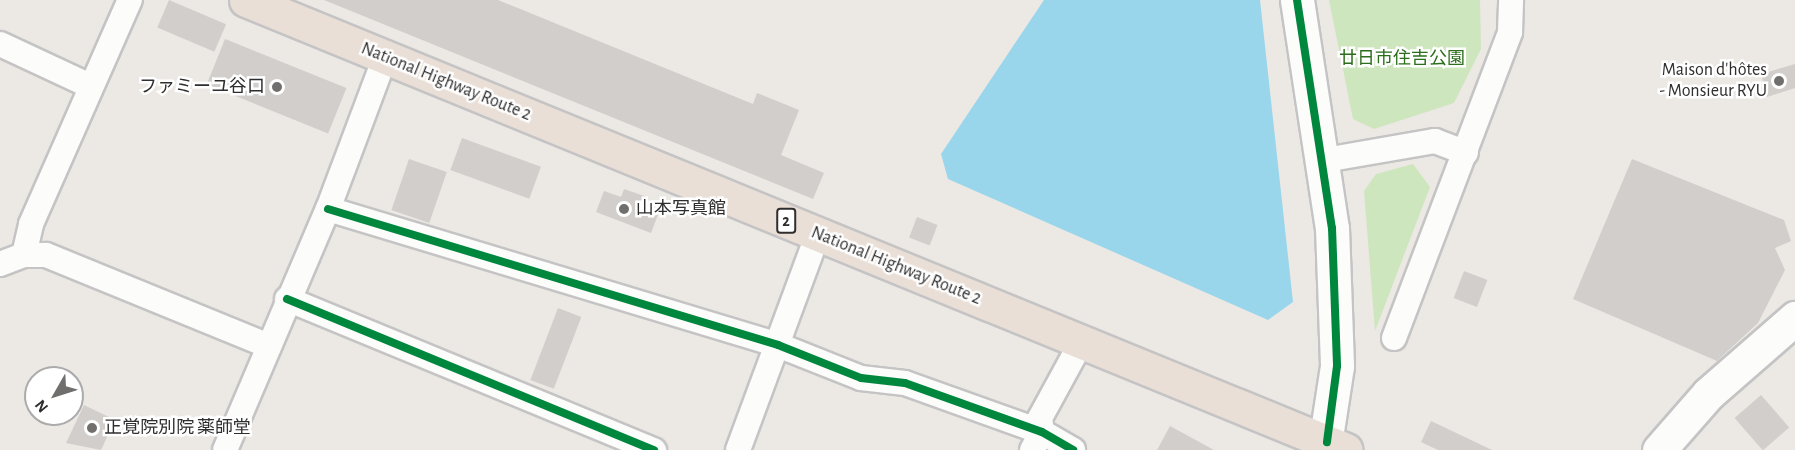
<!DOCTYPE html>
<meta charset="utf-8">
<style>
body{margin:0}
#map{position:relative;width:1795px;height:450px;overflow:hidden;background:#ece8e4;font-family:"Alegreya Sans","Noto Sans JP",sans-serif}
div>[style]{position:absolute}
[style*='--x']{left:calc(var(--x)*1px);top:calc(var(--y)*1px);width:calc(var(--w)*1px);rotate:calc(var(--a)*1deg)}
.green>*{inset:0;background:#cee6be}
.water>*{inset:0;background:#99d6ec}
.building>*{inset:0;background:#d1cecb;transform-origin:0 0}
.roads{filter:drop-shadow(2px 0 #c5c4c5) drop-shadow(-2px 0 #c5c4c5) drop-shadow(0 2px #c5c4c5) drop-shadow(0 -2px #c5c4c5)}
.street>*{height:24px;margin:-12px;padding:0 12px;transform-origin:12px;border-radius:12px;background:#fcfcfb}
.secondary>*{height:33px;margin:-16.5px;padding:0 16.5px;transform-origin:16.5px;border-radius:16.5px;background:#fcfcfb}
.highway>*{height:33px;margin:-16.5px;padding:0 16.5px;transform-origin:16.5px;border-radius:16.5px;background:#eadfd6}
.cycleway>*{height:8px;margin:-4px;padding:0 4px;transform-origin:4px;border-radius:4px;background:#00873e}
.dots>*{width:16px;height:16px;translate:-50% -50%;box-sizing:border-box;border:3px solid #fff;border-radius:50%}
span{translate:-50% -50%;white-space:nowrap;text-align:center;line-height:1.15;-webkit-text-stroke:5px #fff;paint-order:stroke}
.shield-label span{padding:2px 4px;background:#fff;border:2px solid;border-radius:4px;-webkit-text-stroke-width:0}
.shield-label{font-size:16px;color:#2e2e2e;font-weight:700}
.park-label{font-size:18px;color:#2c6e1b}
.poi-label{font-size:18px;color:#2e2e2e}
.right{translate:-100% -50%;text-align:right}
.left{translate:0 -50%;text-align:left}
.street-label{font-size:18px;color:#2e2e2e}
.north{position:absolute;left:24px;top:366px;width:60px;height:60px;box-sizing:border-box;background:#fff;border:2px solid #ababab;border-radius:50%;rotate:231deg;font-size:16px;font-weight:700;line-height:24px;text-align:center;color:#2e2e2e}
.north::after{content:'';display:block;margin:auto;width:21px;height:27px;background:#706f6e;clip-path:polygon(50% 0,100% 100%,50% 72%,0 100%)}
</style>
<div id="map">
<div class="green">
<div style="clip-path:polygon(1329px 0,1480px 0,1481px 49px,1454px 103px,1374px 129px,1353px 119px)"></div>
<div style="clip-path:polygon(1413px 164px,1430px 187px,1375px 331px,1364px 191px,1376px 174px)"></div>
</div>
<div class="water">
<div style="clip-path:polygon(1044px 0,1260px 0,1293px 302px,1268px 320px,948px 179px,941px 154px)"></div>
</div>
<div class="building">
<div style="left:169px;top:0;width:62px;height:30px;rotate:23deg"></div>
<div style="clip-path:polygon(324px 0,498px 0,753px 104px,757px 93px,799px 110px,781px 155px,824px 173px,813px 199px)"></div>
<div style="left:225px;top:39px;width:131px;height:49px;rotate:22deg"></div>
<div style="clip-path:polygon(1795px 64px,1795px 88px,1767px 97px,1761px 74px)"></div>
<div style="left:462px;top:138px;width:84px;height:34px;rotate:20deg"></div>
<div style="left:409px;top:159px;width:40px;height:54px;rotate:19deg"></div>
<div style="clip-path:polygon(1632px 159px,1784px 220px,1791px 241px,1775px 248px,1785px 270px,1758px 323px,1717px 361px,1573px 299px)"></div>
<div style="clip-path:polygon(624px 189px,647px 197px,644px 206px,659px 212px,651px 233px,596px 212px,604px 191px,621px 197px)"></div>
<div style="left:917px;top:217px;width:22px;height:22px;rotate:21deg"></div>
<div style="left:1464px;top:271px;width:25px;height:29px;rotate:21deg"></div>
<div style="left:558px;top:308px;width:25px;height:77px;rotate:21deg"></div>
<div style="left:1761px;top:395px;width:43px;height:35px;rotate:49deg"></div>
<div style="clip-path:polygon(84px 405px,115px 420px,101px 450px,66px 443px)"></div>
<div style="clip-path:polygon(1431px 421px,1492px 450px,1438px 450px,1421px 442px)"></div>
<div style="clip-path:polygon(1170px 426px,1214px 450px,1157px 450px)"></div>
</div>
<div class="roads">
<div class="street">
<div style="--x:0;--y:44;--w:99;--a:25"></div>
<div style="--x:1325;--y:160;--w:112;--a:-9.8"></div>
<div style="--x:1435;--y:141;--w:33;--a:21"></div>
<div style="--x:328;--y:209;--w:470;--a:16.8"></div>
<div style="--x:778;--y:345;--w:89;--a:21.7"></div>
<div style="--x:861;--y:378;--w:44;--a:6.5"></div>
<div style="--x:905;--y:383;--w:145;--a:19.7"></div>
<div style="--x:1042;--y:432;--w:36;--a:30"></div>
<div style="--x:24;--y:255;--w:32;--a:-77"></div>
<div style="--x:31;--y:224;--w:245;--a:-66.2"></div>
<div style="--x:0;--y:264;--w:26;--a:-21"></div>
<div style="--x:24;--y:255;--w:22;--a:0"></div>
<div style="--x:46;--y:255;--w:241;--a:22.2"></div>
<div style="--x:287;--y:299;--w:397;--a:22.4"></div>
<div style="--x:1394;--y:338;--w:327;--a:-69.2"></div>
<div style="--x:1510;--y:32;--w:32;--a:-88"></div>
<div style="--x:225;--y:450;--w:262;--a:-66.9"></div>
<div style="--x:328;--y:209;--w:162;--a:-69.4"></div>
<div style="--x:738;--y:450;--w:230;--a:-69.7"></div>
<div style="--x:1032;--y:450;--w:21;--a:-61"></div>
<div style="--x:1042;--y:432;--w:14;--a:-98"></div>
<div style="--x:1040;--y:418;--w:88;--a:-61.4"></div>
</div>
<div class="secondary">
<div style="--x:1297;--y:0;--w:231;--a:81.3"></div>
<div style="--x:1332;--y:228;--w:138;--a:87.9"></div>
<div style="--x:1337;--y:366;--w:85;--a:98.8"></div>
<div style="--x:1659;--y:450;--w:74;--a:-48.8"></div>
<div style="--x:1708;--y:394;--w:116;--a:-41.1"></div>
</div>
<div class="highway">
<div style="--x:246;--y:0;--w:1188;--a:22.25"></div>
</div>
</div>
<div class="cycleway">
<div style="--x:1297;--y:0;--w:231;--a:81.3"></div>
<div style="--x:1332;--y:228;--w:138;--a:87.9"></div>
<div style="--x:1337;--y:366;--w:77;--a:97.5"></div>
<div style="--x:328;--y:209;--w:470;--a:16.8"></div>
<div style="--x:778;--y:345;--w:89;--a:21.7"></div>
<div style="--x:861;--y:378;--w:44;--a:6.5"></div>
<div style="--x:905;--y:383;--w:145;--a:19.7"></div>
<div style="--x:1042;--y:432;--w:36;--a:30"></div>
<div style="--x:287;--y:299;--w:397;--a:22.4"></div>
</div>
<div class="dots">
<div style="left:1779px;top:81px;background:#706f6e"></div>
<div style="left:277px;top:87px;background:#706f6e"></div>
<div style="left:624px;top:209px;background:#706f6e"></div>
<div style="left:92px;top:428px;background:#706f6e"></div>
</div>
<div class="shield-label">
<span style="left:786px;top:221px">2</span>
</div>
<div class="park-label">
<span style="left:1402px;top:59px">廿日市住吉公園</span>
</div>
<div class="poi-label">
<span class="right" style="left:1767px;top:81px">Maison d'hôtes<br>- Monsieur RYU</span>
<span class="right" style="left:265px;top:87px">ファミーユ谷口</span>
<span class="left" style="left:636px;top:209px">山本写真館</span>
<span class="left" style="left:104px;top:428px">正覚院別院 薬師堂</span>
</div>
<div class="street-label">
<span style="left:446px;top:82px;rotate:22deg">National Highway Route 2</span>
<span style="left:896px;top:266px;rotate:22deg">National Highway Route 2</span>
</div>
<div class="north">N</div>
</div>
